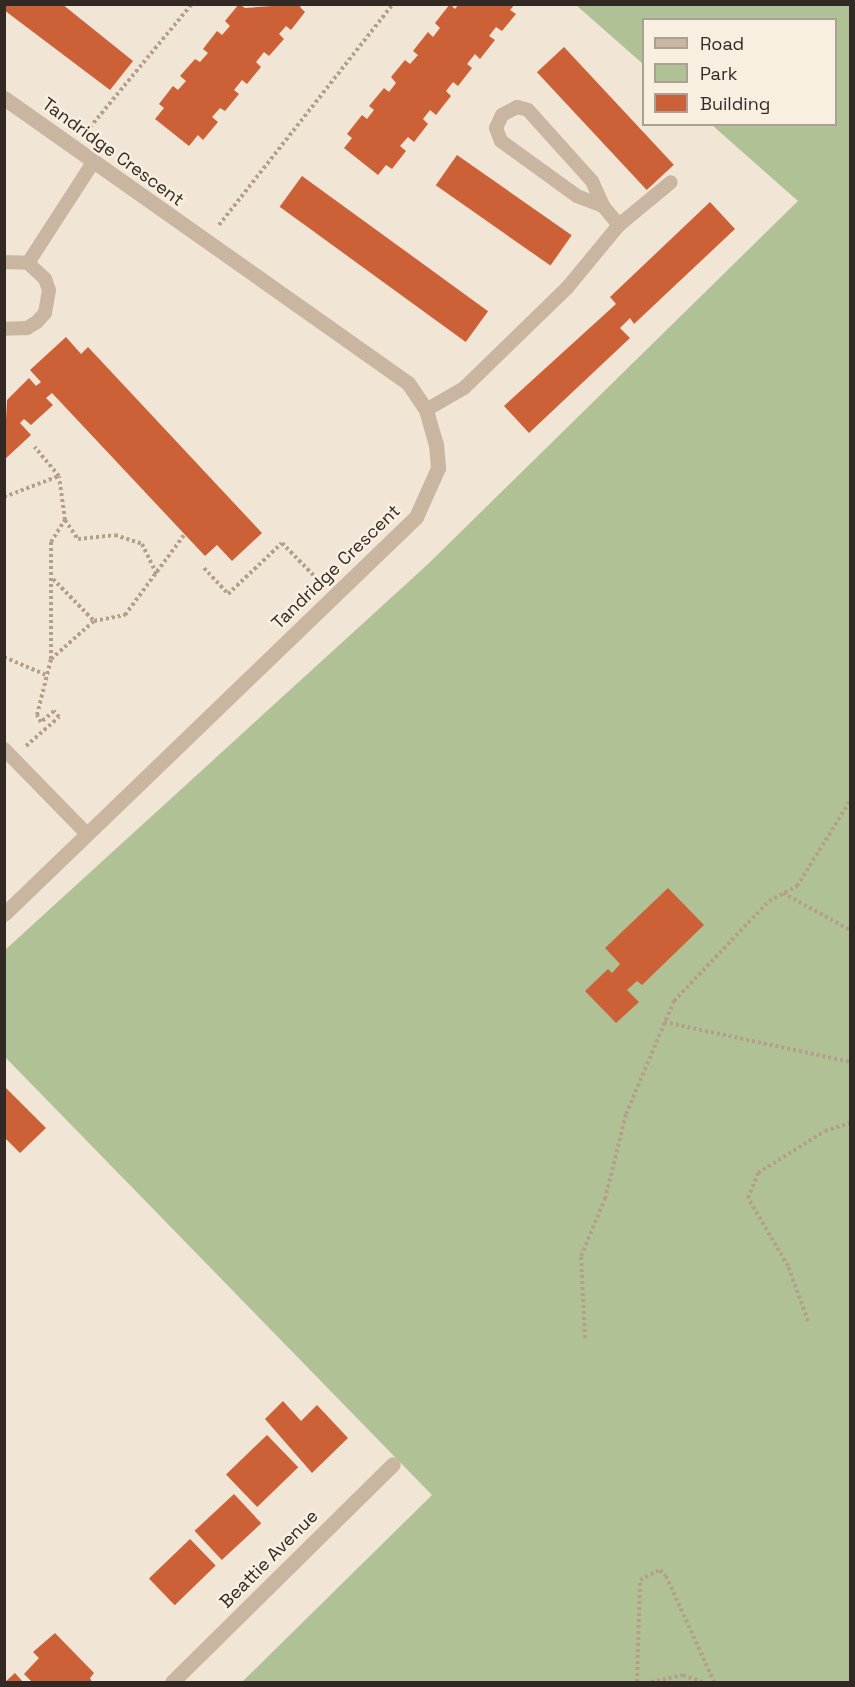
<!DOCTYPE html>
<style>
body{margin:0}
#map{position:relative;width:855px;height:1687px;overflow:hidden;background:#f1e5d5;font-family:"Space Grotesk",sans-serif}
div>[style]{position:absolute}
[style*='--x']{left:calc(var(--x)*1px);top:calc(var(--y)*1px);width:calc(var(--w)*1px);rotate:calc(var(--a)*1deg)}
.green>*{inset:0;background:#b0c195}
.building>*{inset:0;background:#cc6138;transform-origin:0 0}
.path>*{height:4px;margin-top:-2px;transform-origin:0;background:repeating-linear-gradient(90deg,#b59f8b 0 3px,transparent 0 6px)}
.service>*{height:14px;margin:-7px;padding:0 7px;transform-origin:7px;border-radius:7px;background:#cab5a1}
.minor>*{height:15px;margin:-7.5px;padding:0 7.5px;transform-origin:7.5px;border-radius:7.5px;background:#cab5a1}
span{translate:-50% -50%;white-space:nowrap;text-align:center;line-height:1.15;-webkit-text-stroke:5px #f9efe1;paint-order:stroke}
.street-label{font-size:18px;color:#332924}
.frame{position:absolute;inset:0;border:6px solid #332924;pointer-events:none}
.legend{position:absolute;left:642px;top:18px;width:195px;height:108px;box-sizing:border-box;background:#f9efe1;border:2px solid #aaa095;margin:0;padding:8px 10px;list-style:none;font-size:18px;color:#332924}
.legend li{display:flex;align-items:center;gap:12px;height:30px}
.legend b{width:30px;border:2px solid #aaa095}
</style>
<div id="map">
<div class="green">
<div style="clip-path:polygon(576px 5px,850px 5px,850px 1682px,242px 1682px,432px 1495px,5px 1057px,5px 950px,427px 565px,798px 201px,712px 125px,836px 124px,836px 20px,644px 20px,643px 64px)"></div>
</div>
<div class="building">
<div style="clip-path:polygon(4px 4px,62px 4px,133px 61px,110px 90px,4px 10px)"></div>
<div style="clip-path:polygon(239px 4px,245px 8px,302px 4px,300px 7px,305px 12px,291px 30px,286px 26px,279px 34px,284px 39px,269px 56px,264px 52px,256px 62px,261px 67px,247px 84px,242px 80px,234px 90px,239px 94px,225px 111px,220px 108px,212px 117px,218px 122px,203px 140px,198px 135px,189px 146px,155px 119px,164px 108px,159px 104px,173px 86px,178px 90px,186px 81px,180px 76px,195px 59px,200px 62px,208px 53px,203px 49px,217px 31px,222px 35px,230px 26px,225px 21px)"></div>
<div style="clip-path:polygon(450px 4px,455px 9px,459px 4px,515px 4px,510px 10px,516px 14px,502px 31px,496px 27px,489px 36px,495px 40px,480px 59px,475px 54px,467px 64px,472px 68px,458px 86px,453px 82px,446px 91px,451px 96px,436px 115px,430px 110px,423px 119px,428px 124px,414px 142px,408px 137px,400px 146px,406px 151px,392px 169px,386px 165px,378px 175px,344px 148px,352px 138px,347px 134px,362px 115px,367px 119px,374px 110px,369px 106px,384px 88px,389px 92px,396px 83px,391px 77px,405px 60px,410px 64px,418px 55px,413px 51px,428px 32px,433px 37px,440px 28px,435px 23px)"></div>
<div style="left:564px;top:47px;width:161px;height:37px;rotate:47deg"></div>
<div style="left:457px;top:155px;width:140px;height:37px;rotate:35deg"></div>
<div style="left:302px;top:176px;width:230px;height:38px;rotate:36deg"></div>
<div style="clip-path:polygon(710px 202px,735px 229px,634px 324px,630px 318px,620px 328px,630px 338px,529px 433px,504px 406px,616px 304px,610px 297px)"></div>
<div style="clip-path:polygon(66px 337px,81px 354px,88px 347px,262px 533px,232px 561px,217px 545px,205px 556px,52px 393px,46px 398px,53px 405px,31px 425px,24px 419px,20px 423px,31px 435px,4px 460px,7px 400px,29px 378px,36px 386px,41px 382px,30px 370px)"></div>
<div style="clip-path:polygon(668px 888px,704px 925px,642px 985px,637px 981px,627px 990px,639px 1002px,616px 1023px,585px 991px,608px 969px,612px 973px,620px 964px,605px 948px)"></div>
<div style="clip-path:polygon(4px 1086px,46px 1128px,20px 1153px,4px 1137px)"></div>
<div style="clip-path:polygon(283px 1401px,301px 1421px,317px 1405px,348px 1438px,312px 1473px,265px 1419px)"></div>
<div style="left:267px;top:1435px;width:45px;height:57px;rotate:46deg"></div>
<div style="left:234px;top:1494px;width:40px;height:54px;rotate:47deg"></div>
<div style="left:190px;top:1539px;width:37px;height:57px;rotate:46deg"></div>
<div style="clip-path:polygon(55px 1633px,94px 1673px,90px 1678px,92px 1682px,32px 1682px,24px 1674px,39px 1658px,33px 1652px)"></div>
<div style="clip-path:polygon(15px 1673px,23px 1682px,5px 1682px)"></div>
</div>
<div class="path">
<div style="--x:86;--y:132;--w:166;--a:-50.4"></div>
<div style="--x:219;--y:225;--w:281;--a:-51.8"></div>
<div style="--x:4;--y:497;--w:59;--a:-20.9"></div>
<div style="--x:65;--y:520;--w:23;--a:56"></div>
<div style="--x:78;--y:539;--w:37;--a:-6"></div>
<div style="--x:115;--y:535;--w:28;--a:18"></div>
<div style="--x:142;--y:544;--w:34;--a:64"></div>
<div style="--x:204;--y:568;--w:35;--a:47"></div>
<div style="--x:228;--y:594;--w:74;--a:-43.4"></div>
<div style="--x:282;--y:543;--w:54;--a:45.7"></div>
<div style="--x:53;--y:579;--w:59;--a:45.7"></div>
<div style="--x:4;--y:657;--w:46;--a:23.2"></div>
<div style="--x:51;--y:659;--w:57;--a:-41.5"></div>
<div style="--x:94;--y:621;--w:32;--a:-11"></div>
<div style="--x:125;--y:615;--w:99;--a:-53.6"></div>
<div style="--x:26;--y:746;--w:44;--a:-41.3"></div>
<div style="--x:59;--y:717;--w:8;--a:-130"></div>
<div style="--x:54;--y:711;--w:17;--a:140"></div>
<div style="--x:41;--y:722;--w:8;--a:-120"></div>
<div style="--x:37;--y:715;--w:58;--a:-76"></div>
<div style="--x:51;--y:659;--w:117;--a:-90"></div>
<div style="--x:51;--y:542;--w:26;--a:-58"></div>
<div style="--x:65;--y:520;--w:44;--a:-97.8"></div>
<div style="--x:59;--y:476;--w:38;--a:-130"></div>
<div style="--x:783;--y:893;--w:77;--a:28.9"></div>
<div style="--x:664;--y:1022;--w:190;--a:12.1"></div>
<div style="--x:808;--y:1321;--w:59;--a:-110"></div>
<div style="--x:788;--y:1266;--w:79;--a:-120.5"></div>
<div style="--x:748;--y:1198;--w:27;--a:-68"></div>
<div style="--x:758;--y:1173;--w:79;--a:-32.1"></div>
<div style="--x:825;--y:1131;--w:26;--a:-18"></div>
<div style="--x:585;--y:1338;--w:82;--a:-92.8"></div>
<div style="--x:581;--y:1256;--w:62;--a:-67.2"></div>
<div style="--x:605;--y:1199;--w:88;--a:-76.1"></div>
<div style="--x:626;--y:1114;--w:123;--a:-67"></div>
<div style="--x:674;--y:1001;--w:138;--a:-46.5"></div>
<div style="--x:769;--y:901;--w:32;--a:-28"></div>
<div style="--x:797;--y:886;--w:100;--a:-58.1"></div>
<div style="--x:637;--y:1682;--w:102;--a:-88.3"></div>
<div style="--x:640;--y:1580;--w:22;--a:-27"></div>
<div style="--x:660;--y:1570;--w:8;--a:45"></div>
<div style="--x:666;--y:1576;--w:116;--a:65.6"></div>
<div style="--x:651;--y:1682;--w:33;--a:-12"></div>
<div style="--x:683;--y:1675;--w:20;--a:20"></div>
</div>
<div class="service">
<div style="--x:603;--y:206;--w:28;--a:-159"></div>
<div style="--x:577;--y:196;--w:94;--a:-144.1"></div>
<div style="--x:501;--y:141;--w:14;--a:-111"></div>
<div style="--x:496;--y:128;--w:14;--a:-65"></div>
<div style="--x:502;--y:115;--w:17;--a:-28"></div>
<div style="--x:517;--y:107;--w:11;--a:15"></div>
<div style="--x:528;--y:110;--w:96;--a:48"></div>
<div style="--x:592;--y:181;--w:27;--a:66"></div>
<div style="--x:603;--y:206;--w:25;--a:50"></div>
<div style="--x:4;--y:262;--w:24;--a:2"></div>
<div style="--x:28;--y:263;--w:23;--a:43"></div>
<div style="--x:45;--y:279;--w:12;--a:70"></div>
<div style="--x:49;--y:290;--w:23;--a:100"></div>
<div style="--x:45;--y:313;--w:12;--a:132"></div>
<div style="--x:37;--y:322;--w:12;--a:149"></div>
<div style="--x:27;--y:328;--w:23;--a:178"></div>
<div style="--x:28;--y:263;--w:121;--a:-57.1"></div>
<div style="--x:426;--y:410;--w:44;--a:-30.1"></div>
<div style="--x:464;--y:388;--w:144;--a:-44.2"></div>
<div style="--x:567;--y:288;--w:82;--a:-50.5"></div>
<div style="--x:619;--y:225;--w:67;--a:-39.6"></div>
<div style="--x:4;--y:749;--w:119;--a:45.7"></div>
</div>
<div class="minor">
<div style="--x:4;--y:98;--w:494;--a:35.2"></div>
<div style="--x:408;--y:383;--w:32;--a:56"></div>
<div style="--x:426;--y:410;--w:35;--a:74"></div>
<div style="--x:436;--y:444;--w:24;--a:85"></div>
<div style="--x:438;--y:468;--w:54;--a:114.2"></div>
<div style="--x:416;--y:517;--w:572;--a:136.06"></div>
<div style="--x:172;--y:1682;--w:310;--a:-44.6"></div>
</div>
<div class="street-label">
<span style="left:113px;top:152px;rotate:36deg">Tandridge Crescent</span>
<span style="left:336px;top:567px;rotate:-44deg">Tandridge Crescent</span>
<span style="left:269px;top:1559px;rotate:-45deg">Beattie Avenue</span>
</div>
<div class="frame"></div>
<ul class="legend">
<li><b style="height:8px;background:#cab5a1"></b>Road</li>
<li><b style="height:16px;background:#b0c195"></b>Park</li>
<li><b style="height:16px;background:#cc6138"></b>Building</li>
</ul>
</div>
